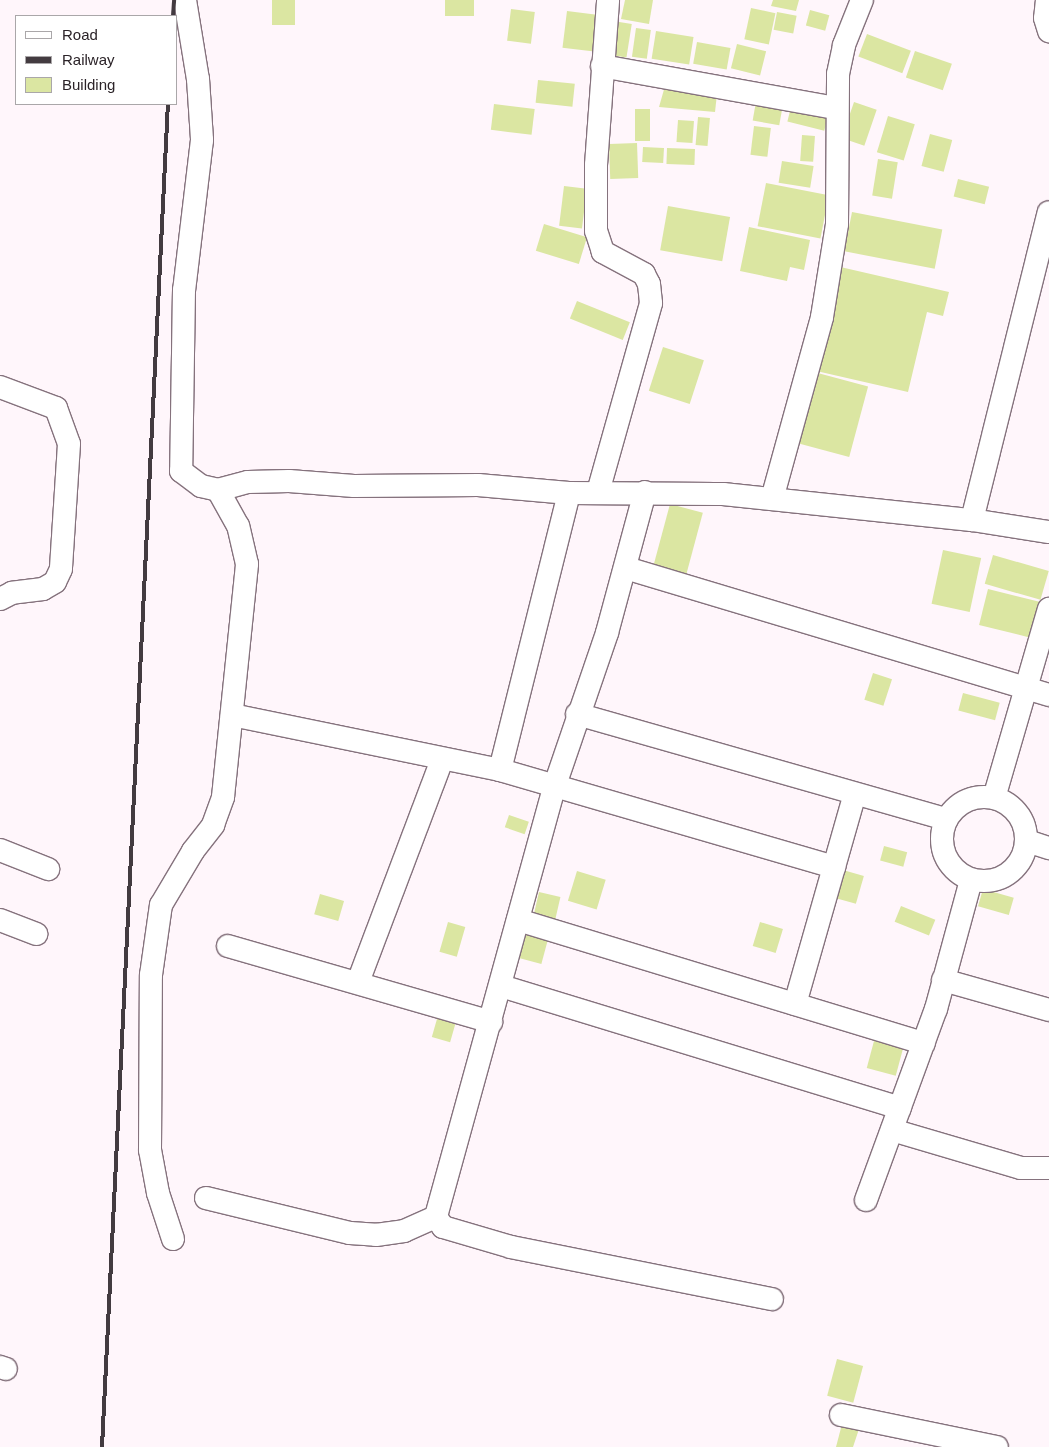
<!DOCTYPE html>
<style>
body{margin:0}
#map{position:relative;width:1049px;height:1447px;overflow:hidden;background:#fff6fb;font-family:Arial,sans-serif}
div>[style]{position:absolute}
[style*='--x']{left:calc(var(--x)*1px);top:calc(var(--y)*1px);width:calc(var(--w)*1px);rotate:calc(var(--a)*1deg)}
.building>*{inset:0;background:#dbe6a2;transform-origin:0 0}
.roads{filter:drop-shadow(1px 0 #85727d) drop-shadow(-1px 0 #85727d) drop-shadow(0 1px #85727d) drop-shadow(0 -1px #85727d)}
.minor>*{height:22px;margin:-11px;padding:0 11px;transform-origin:11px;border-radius:11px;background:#fff}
.minor>.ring{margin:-11px;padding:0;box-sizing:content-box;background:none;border:22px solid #fff;border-radius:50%}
.rail>*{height:4px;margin:-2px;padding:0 2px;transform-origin:2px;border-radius:2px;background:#433b40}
span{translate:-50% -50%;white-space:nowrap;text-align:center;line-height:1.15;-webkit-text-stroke:4px #fff;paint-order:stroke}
.legend{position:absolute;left:15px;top:15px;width:162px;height:90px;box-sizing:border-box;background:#fff;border:1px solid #aaa7a9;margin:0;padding:6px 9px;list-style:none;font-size:15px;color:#2b2328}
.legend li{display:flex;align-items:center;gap:10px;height:25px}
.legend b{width:25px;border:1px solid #aaa7a9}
</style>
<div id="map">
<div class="building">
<div style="left:272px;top:0;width:23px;height:25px"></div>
<div style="left:445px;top:0;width:29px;height:16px"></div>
<div style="clip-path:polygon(625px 0,653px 0,649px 24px,621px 19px)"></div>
<div style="clip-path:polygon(773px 0,799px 0,796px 11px,771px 6px)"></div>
<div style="left:751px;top:8px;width:25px;height:32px;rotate:12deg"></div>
<div style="left:511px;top:9px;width:24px;height:32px;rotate:7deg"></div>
<div style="left:810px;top:10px;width:20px;height:16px;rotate:15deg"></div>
<div style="left:567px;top:11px;width:32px;height:37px;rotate:7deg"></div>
<div style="left:777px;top:12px;width:20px;height:18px;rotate:11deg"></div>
<div style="left:613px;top:21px;width:19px;height:34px;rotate:9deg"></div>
<div style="left:636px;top:28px;width:15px;height:29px;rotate:8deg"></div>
<div style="left:656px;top:31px;width:38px;height:28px;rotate:9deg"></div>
<div style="left:867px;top:34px;width:47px;height:24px;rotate:21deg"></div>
<div style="left:697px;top:42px;width:34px;height:22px;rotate:10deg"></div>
<div style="left:737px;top:44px;width:30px;height:25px;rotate:14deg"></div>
<div style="left:915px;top:51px;width:39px;height:28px;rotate:19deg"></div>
<div style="left:538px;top:80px;width:37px;height:23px;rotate:6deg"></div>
<div style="clip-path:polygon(665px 86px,717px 94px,715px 112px,659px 107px)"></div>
<div style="left:757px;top:96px;width:27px;height:25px;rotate:10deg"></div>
<div style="left:854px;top:102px;width:24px;height:38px;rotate:19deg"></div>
<div style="left:792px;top:103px;width:38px;height:19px;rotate:14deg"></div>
<div style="left:494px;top:104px;width:41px;height:26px;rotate:7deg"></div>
<div style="left:635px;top:109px;width:15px;height:32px"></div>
<div style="left:888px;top:116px;width:28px;height:38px;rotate:17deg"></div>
<div style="left:698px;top:117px;width:12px;height:28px;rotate:5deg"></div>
<div style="left:678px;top:120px;width:16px;height:22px;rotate:4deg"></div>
<div style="left:754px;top:126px;width:17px;height:29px;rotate:7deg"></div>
<div style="left:930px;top:134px;width:23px;height:33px;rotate:15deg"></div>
<div style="left:802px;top:135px;width:13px;height:26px;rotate:4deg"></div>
<div style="left:637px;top:143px;width:35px;height:28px;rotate:88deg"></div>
<div style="left:643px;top:147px;width:21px;height:15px;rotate:3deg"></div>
<div style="left:667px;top:148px;width:28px;height:16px;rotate:2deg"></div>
<div style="left:878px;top:159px;width:20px;height:37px;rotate:9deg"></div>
<div style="left:782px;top:161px;width:32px;height:22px;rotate:9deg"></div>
<div style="left:958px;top:179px;width:32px;height:18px;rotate:14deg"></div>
<div style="left:766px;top:183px;width:64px;height:44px;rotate:11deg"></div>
<div style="left:564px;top:186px;width:23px;height:40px;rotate:7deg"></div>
<div style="left:668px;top:206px;width:63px;height:45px;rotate:10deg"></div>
<div style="left:852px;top:212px;width:92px;height:40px;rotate:11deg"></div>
<div style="left:544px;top:224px;width:45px;height:28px;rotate:17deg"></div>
<div style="clip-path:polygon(749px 227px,810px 240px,804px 270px,790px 267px,787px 281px,740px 271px)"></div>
<div style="clip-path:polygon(836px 266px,949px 292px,943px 316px,927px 312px,908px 392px,812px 370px)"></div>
<div style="left:577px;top:301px;width:57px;height:19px;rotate:22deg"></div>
<div style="left:663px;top:347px;width:43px;height:46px;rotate:18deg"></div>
<div style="left:814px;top:372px;width:56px;height:73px;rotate:15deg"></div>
<div style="left:670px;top:504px;width:34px;height:64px;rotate:15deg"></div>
<div style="left:943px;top:550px;width:39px;height:55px;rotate:12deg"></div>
<div style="left:993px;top:555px;width:58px;height:30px;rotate:16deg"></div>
<div style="left:988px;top:589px;width:54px;height:37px;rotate:14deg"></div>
<div style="left:873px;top:673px;width:20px;height:28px;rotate:18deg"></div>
<div style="left:963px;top:693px;width:38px;height:18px;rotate:15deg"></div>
<div style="left:509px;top:815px;width:21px;height:13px;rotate:19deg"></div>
<div style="left:884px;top:846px;width:24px;height:15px;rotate:15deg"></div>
<div style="left:836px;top:868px;width:29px;height:29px;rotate:16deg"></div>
<div style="left:577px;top:871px;width:30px;height:31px;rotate:17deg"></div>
<div style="left:983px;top:889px;width:32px;height:18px;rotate:16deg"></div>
<div style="left:539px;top:892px;width:22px;height:32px;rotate:13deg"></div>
<div style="left:320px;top:894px;width:25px;height:21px;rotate:16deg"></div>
<div style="left:901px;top:906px;width:37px;height:17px;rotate:22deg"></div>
<div style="left:448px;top:922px;width:18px;height:31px;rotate:16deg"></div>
<div style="left:760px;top:922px;width:24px;height:25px;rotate:17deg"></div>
<div style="left:522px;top:932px;width:27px;height:26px;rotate:15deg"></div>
<div style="left:439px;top:1012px;width:19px;height:26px;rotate:16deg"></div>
<div style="left:874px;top:1041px;width:30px;height:28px;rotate:15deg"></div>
<div style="left:837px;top:1359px;width:27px;height:38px;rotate:15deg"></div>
<div style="clip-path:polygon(842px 1424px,859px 1429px,853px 1447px,836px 1447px)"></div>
</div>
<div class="roads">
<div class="minor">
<div style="--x:185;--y:0;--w:80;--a:80.7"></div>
<div style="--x:198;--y:79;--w:61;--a:86.2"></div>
<div style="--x:202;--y:140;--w:151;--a:96.8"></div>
<div style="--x:184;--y:290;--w:181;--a:90.9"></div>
<div style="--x:181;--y:471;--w:25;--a:37"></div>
<div style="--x:201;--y:486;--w:17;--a:13"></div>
<div style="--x:218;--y:490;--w:31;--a:-15"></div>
<div style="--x:248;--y:482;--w:41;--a:-1.4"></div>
<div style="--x:289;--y:481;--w:65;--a:4.4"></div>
<div style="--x:354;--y:486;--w:124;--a:-0.5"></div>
<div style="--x:478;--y:485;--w:91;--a:5"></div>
<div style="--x:569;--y:493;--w:154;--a:0.4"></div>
<div style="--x:723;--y:494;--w:250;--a:6"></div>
<div style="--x:972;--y:520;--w:78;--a:8.9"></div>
<div style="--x:1047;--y:0;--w:18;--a:96"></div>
<div style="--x:1045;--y:18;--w:14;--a:73"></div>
<div style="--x:602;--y:66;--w:238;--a:10.2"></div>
<div style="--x:0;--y:387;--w:60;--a:20.6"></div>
<div style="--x:56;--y:408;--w:38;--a:70"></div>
<div style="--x:69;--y:444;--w:125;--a:93.7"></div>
<div style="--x:61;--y:569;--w:14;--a:115"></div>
<div style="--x:55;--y:582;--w:14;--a:150"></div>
<div style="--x:43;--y:589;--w:31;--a:173"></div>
<div style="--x:12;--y:593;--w:13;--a:153"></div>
<div style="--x:598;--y:492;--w:196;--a:-74.3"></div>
<div style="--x:651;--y:303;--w:19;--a:-96"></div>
<div style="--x:649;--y:284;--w:11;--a:-117"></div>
<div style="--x:644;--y:274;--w:47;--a:-151.8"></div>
<div style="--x:603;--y:252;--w:22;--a:-108"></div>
<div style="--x:596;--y:231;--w:66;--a:-90"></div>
<div style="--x:596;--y:165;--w:165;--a:-85.8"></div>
<div style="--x:645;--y:492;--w:146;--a:105.1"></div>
<div style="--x:607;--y:633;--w:164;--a:108.9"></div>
<div style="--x:554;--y:788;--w:445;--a:105.4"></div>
<div style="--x:436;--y:1217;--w:12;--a:55"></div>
<div style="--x:443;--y:1227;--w:71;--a:16.4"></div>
<div style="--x:511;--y:1247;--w:266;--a:11.3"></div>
<div style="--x:772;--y:499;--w:189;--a:-74.6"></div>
<div style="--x:822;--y:317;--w:94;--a:-80.8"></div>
<div style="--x:837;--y:224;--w:150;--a:-89.6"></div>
<div style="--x:838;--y:74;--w:30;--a:-78"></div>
<div style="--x:844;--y:45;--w:48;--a:-68.2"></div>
<div style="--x:972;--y:520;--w:317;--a:-76"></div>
<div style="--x:626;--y:568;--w:442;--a:16.7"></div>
<div style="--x:577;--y:714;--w:384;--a:15.9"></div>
<div style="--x:232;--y:715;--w:274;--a:11.6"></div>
<div style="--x:500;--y:770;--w:348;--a:16.2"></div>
<div style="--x:500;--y:770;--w:285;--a:-76"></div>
<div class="ring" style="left:942px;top:797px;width:62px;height:62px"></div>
<div style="--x:994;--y:798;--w:197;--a:-73.8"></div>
<div style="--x:1027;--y:841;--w:23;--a:18"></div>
<div style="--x:0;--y:850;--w:52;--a:21.6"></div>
<div style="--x:0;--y:920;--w:39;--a:21"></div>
<div style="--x:518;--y:920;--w:424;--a:16.9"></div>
<div style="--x:228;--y:946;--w:274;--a:16.1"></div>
<div style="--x:943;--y:980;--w:110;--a:15.8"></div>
<div style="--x:358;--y:982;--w:237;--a:-69.3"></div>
<div style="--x:501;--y:986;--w:417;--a:17"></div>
<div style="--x:795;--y:1004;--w:218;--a:-74.1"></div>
<div style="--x:892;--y:1130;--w:134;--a:16.4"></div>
<div style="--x:1021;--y:1168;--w:28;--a:0"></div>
<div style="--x:206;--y:1198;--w:148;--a:13.7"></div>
<div style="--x:350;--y:1233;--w:26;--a:4"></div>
<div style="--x:376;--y:1235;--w:28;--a:-8"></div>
<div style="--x:404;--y:1231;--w:35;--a:-24"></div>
<div style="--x:866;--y:1200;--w:203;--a:-69.9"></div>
<div style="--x:936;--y:1009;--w:134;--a:-74.8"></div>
<div style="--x:173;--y:1239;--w:48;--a:-108.1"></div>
<div style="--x:158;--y:1193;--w:44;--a:-100.5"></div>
<div style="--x:150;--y:1150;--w:175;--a:-89.7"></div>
<div style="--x:151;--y:975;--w:71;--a:-81.9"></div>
<div style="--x:161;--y:905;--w:63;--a:-59.3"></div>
<div style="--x:193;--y:851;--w:33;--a:-52"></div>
<div style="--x:213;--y:825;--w:30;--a:-70"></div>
<div style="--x:223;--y:797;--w:234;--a:-84.1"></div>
<div style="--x:247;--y:564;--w:39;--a:-103"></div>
<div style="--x:238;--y:526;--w:41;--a:-119.1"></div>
<div style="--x:0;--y:1367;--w:6;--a:18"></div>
<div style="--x:841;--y:1415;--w:159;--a:11.6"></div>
</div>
</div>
<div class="rail">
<div style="--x:173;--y:16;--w:16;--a:-86"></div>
<div style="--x:102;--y:1447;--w:1345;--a:-87.19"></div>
</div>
<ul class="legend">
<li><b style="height:6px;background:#fff"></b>Road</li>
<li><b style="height:6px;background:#433b40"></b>Railway</li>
<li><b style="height:14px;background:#dbe6a2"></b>Building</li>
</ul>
</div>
